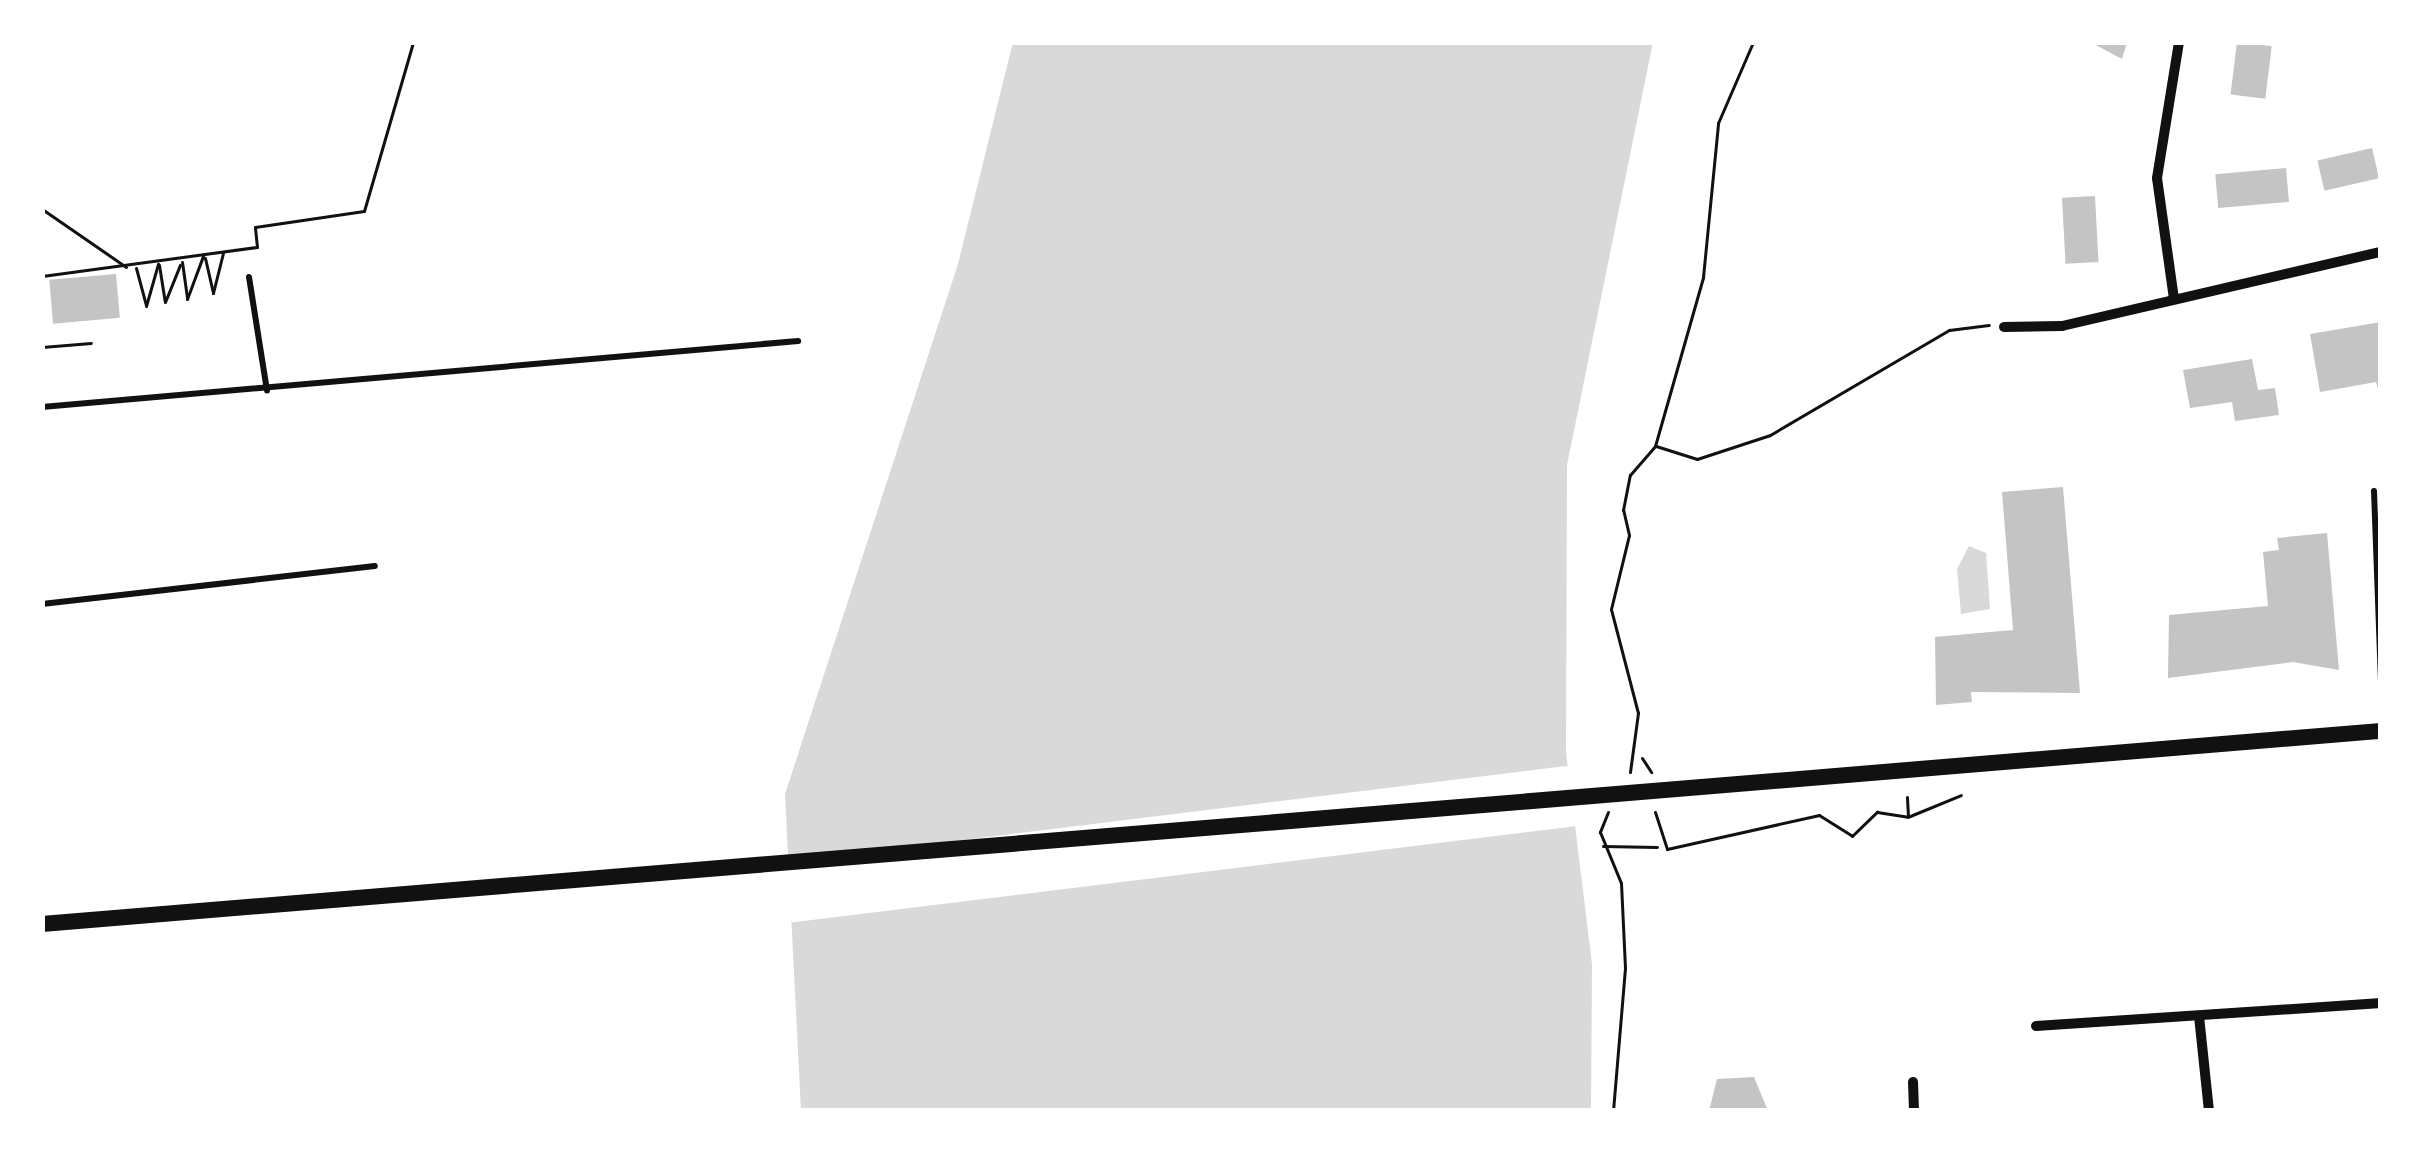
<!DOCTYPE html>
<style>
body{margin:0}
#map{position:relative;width:2423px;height:1153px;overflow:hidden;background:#fff;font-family:Bitter,serif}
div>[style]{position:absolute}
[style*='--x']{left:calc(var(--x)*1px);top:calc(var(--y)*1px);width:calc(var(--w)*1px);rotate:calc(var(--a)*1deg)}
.water>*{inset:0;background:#d9d9d9}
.pier>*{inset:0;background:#fff;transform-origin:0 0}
.building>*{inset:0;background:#c4c4c4;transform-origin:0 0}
.path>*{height:3px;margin:-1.5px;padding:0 1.5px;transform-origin:1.5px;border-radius:1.5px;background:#111}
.service>*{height:6px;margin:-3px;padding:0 3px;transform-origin:3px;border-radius:3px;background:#111}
.minor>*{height:10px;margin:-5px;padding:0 5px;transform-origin:5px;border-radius:5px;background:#111}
.primary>*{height:16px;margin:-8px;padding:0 8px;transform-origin:8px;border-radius:8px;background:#111}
span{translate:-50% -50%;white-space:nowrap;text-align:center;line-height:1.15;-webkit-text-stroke:9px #fff;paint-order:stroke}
.frame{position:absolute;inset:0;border:45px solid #fff;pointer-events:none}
</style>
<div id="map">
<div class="water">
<div style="clip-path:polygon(1013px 42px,1653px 42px,1567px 465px,1566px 752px,1592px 964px,1591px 1111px,801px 1111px,785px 794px,958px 264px)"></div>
<div style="clip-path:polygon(1969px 546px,1986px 553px,1990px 609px,1961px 614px,1957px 569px)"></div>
</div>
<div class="pier">
<div style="left:1574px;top:765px;width:61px;height:796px;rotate:83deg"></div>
</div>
<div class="building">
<div style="clip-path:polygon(2090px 42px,2127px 42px,2122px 59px)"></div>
<div style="left:2237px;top:42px;width:35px;height:53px;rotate:7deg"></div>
<div style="left:2372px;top:148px;width:31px;height:56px;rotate:77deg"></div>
<div style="left:2286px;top:168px;width:34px;height:71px;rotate:85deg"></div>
<div style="left:2095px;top:196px;width:66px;height:33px;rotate:87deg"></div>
<div style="left:116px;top:274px;width:44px;height:67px;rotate:85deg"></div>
<div style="clip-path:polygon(2381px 322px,2381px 399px,2376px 382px,2320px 392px,2310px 334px)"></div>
<div style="clip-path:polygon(2252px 359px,2258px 390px,2275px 388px,2279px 415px,2235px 421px,2232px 402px,2190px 408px,2183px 370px)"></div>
<div style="clip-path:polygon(2063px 487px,2080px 693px,1971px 692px,1972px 702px,1936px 705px,1935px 637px,2013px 630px,2002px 492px)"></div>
<div style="clip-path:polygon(2327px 533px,2339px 670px,2293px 662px,2168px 678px,2169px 615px,2268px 606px,2263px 552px,2279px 550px,2277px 538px)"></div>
<div style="clip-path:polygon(1754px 1077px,1768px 1111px,1709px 1111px,1717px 1079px)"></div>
</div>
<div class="path">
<div style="--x:42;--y:209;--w:102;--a:34.6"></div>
<div style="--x:205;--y:258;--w:36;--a:77"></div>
<div style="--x:213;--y:293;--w:41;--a:-76"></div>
<div style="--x:182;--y:262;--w:37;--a:82"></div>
<div style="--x:187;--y:299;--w:46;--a:-69.6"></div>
<div style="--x:159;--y:265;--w:37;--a:81"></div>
<div style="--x:165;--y:302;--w:40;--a:-68"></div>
<div style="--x:136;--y:268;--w:39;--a:75"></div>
<div style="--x:146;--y:306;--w:44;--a:-74.1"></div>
<div style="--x:42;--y:276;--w:217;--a:-7.7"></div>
<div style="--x:257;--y:247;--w:20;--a:-96"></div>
<div style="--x:255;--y:227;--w:110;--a:-8.4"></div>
<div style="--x:364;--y:211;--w:176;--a:-73.8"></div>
<div style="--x:42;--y:347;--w:49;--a:-4.7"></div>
<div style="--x:1656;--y:446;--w:43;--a:17.6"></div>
<div style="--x:1697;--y:459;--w:77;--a:-18.2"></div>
<div style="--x:1770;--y:435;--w:208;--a:-30.4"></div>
<div style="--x:1949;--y:330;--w:40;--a:-7.1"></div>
<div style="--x:1642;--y:758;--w:17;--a:57"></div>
<div style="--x:1630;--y:772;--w:60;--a:-82.3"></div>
<div style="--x:1638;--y:713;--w:107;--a:-104.6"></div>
<div style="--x:1611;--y:609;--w:76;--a:-76.3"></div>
<div style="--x:1629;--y:535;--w:26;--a:-103"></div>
<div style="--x:1623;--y:510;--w:36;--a:-79"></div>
<div style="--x:1630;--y:475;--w:38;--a:-49"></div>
<div style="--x:1655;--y:446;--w:176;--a:-74.1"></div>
<div style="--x:1703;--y:277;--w:155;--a:-84.4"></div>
<div style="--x:1718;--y:123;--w:88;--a:-66.6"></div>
<div style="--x:1608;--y:812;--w:22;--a:112"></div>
<div style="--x:1600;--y:832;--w:55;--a:67.6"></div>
<div style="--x:1621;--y:883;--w:85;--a:87.3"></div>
<div style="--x:1625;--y:968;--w:144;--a:94.8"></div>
<div style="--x:1655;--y:812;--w:39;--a:72"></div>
<div style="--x:1667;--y:849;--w:156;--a:-12.6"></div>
<div style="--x:1819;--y:815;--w:39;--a:32"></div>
<div style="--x:1852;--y:836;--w:35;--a:-44"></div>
<div style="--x:1877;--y:812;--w:31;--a:9"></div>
<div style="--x:1908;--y:817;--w:20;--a:-93"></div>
<div style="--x:1910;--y:816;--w:55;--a:-22.4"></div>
<div style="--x:1603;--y:846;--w:54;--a:1.1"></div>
</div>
<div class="service">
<div style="--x:249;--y:277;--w:115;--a:81"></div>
<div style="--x:42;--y:407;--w:759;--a:-4.99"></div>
<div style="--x:2374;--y:491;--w:192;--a:87.9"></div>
<div style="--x:42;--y:604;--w:335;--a:-6.5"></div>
</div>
<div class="minor">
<div style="--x:2174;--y:299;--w:122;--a:-98"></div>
<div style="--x:2157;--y:178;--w:138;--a:-80.8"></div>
<div style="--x:2004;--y:327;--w:58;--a:-1"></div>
<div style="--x:2062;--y:326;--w:327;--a:-13.1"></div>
<div style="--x:2199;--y:1016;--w:96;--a:84"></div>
<div style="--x:2036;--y:1026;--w:346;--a:-3.8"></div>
<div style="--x:1913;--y:1082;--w:29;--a:88"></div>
</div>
<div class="primary">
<div style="--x:42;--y:924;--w:2347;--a:-4.72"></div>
</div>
<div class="frame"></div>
</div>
